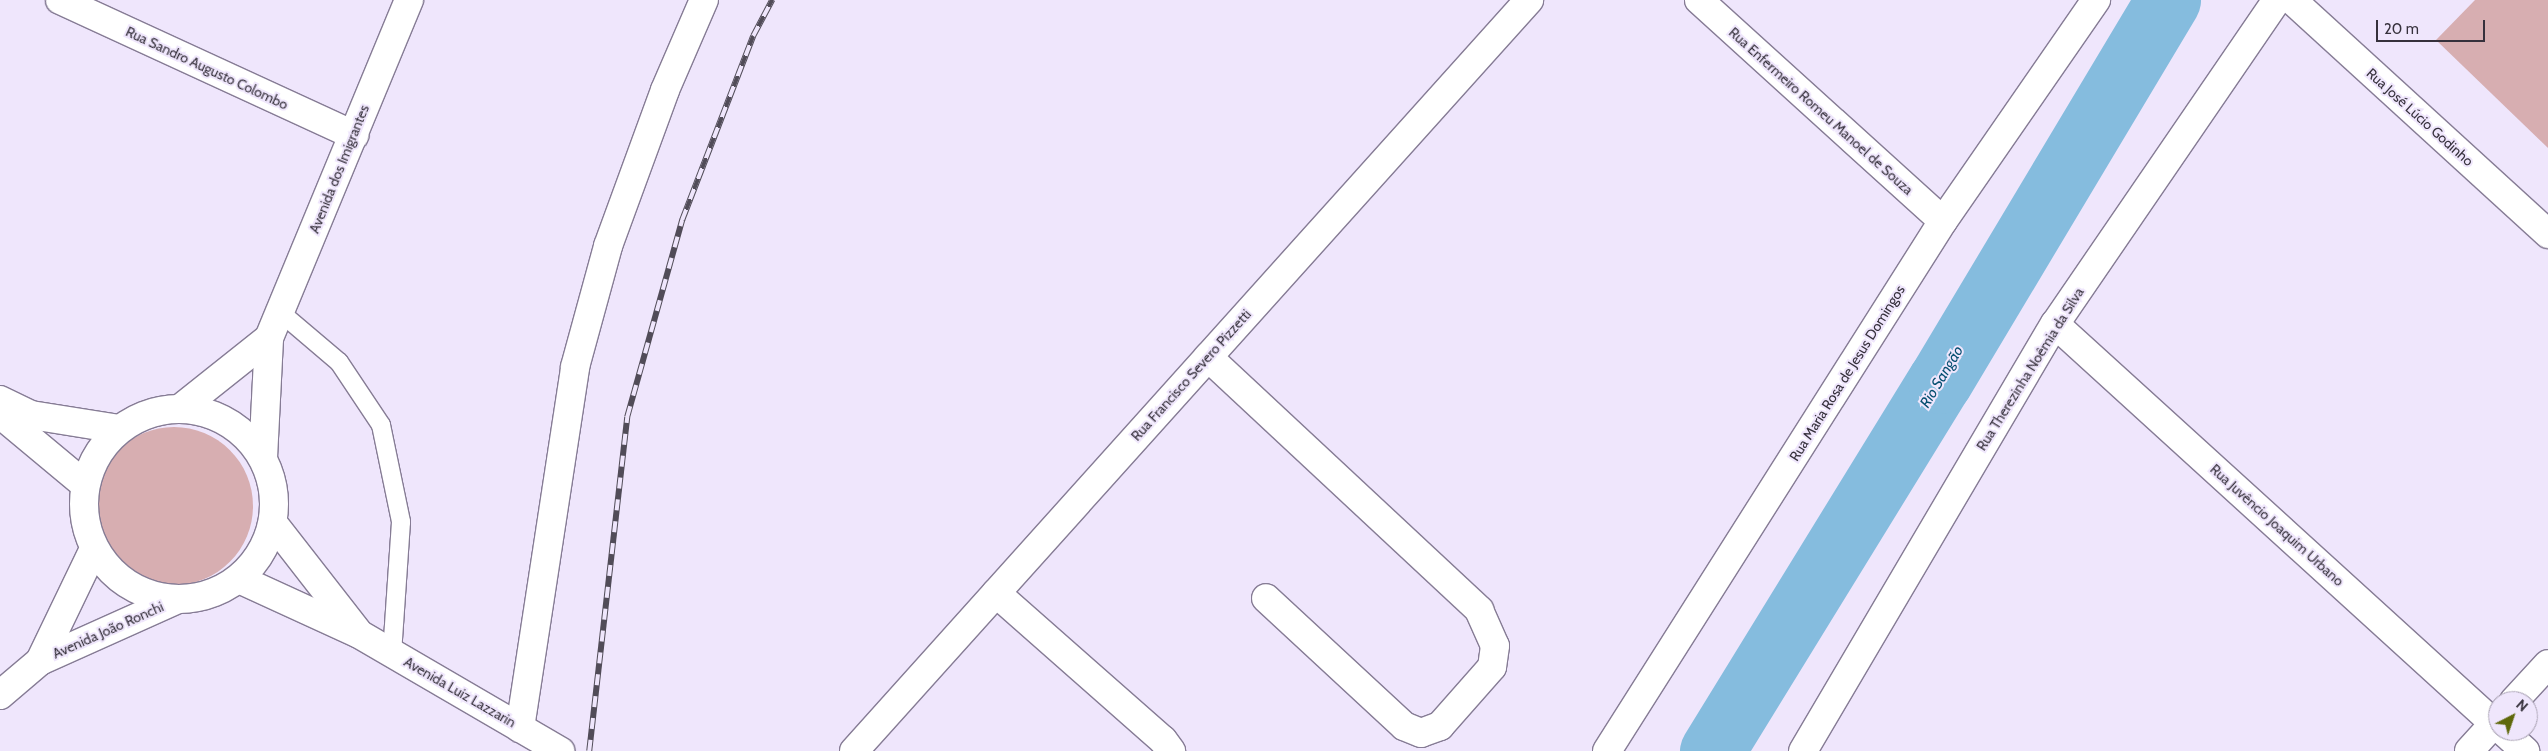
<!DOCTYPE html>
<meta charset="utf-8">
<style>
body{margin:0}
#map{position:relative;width:2548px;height:751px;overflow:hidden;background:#efe6fc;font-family:Cabin,sans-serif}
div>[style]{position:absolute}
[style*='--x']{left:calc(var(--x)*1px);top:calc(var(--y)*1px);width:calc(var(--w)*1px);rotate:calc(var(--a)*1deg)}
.green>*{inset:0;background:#d7aeb1}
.round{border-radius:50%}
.river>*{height:65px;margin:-32.5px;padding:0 32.5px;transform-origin:32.5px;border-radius:32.5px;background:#85bcde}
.roads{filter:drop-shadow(1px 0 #867c95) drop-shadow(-1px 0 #867c95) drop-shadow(0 1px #867c95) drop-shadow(0 -1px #867c95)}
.service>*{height:18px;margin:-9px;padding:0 9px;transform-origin:9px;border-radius:9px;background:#fff}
.minor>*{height:28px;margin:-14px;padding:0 14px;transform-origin:14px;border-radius:14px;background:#fff}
.tertiary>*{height:28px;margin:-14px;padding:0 14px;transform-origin:14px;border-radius:14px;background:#fff}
.secondary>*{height:28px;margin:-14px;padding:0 14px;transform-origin:14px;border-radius:14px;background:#fff}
.secondary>.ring{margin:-14px;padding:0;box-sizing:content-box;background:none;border:28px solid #fff;border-radius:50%}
.rail>*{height:5.5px;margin-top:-2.75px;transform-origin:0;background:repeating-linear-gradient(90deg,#efe6fc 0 11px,#514c58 0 22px);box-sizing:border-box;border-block:1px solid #514c58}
span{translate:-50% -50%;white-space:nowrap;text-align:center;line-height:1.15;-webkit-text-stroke:4px #efe6fc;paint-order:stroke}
.street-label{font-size:14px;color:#36313c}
.water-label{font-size:15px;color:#054e70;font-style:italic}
.north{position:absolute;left:2488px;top:691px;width:50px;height:50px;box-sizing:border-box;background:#efe6fc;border:1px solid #a59eaf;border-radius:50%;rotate:41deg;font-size:14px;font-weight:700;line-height:20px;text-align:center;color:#36313c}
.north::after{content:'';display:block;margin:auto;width:18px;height:22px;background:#5f680b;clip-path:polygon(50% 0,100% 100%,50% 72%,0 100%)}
.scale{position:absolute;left:2376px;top:20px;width:109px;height:22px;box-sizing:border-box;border:2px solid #36313c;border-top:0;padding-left:6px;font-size:15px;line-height:18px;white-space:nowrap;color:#36313c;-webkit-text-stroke:4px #efe6fc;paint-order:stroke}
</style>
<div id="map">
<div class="green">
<div style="clip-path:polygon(2475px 0,2548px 0,2548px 148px,2436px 40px)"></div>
<div class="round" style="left:95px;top:427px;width:158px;height:158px"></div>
</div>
<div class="river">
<div style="--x:1712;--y:751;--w:435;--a:-58.4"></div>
<div style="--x:1940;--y:381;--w:444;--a:-59.1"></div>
</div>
<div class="roads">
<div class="service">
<div style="--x:280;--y:312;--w:77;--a:40.3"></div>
<div style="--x:339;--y:362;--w:76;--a:56.3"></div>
<div style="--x:381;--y:425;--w:99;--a:78.3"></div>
<div style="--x:401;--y:522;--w:131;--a:93.9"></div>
</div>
<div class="minor">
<div style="--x:60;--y:0;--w:324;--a:24.7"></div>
<div style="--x:1699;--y:0;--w:329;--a:42.2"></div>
<div style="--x:2292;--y:0;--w:347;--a:42.4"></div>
<div style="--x:2055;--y:324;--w:599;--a:42.29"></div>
<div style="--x:1208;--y:357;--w:371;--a:43"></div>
<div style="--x:1479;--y:610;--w:39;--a:66"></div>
<div style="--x:1495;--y:646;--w:21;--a:98"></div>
<div style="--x:1492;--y:667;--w:79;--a:131.4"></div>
<div style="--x:1440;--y:726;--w:20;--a:160"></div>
<div style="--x:1421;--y:733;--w:18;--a:-158"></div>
<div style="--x:1404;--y:726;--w:188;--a:-137.2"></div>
<div style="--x:996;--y:593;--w:222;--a:41.4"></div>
<div style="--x:1163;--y:740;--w:14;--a:54"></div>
<div style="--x:2514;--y:701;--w:50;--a:-47.4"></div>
<div style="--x:520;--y:728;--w:365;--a:-81.3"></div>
<div style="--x:575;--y:367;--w:125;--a:-74.7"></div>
<div style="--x:608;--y:246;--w:166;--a:-69.9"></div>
<div style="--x:665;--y:90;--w:98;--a:-66.6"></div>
<div style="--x:2503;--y:731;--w:30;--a:42"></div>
<div style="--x:854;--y:751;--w:1010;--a:-48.05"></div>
<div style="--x:1607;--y:751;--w:628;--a:-57.63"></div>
<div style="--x:1943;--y:221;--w:269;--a:-55.3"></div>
<div style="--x:1803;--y:751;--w:496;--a:-59.5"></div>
<div style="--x:2055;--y:324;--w:393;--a:-55.6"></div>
<div style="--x:2469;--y:751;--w:43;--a:-47.8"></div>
</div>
<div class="tertiary">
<div style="--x:181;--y:408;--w:112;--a:-38.5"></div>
<div style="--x:263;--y:458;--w:120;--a:-87.1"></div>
<div style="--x:269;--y:338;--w:366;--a:-67.5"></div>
</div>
<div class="secondary">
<div style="--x:0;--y:400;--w:34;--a:26"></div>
<div style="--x:31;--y:415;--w:88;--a:9.1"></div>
<div class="ring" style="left:84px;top:409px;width:162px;height:162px"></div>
<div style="--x:0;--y:414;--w:109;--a:39.8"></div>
<div style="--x:273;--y:523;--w:137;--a:52.1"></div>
<div style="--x:239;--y:579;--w:132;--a:24.6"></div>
<div style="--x:359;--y:634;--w:233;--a:30.2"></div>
<div style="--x:40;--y:661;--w:124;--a:-64.3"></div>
<div style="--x:0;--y:695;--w:52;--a:-40.4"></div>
<div style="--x:40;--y:661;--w:149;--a:-24.2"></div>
</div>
</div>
<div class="rail">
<div style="--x:589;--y:751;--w:336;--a:-83.5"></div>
<div style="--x:627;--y:417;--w:205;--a:-74.4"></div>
<div style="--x:682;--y:220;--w:197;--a:-68.9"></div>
<div style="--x:753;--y:36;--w:41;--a:-62.2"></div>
</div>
<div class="street-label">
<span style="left:207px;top:68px;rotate:25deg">Rua Sandro Augusto Colombo</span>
<span style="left:1821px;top:111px;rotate:42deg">Rua Enfermeiro Romeu Manoel de Souza</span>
<span style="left:2420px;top:117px;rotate:42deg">Rua José Lúcio Godinho</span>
<span style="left:339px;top:169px;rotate:-68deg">Avenida dos Imigrantes</span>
<span style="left:2030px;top:369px;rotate:-58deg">Rua Therezinha Noêmia da Silva</span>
<span style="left:1847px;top:373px;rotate:-58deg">Rua Maria Rosa de Jesus Domingos</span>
<span style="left:1191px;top:375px;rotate:-48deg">Rua Francisco Severo Pizzetti</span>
<span style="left:2277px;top:525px;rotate:42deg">Rua Juvêncio Joaquim Urbano</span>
<span style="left:108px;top:630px;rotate:-24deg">Avenida João Ronchi</span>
<span style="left:460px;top:692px;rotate:30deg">Avenida Luiz Lazzarin</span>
</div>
<div class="water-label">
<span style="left:1942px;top:377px;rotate:-59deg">Rio Sangão</span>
</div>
<div class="north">N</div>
<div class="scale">20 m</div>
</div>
